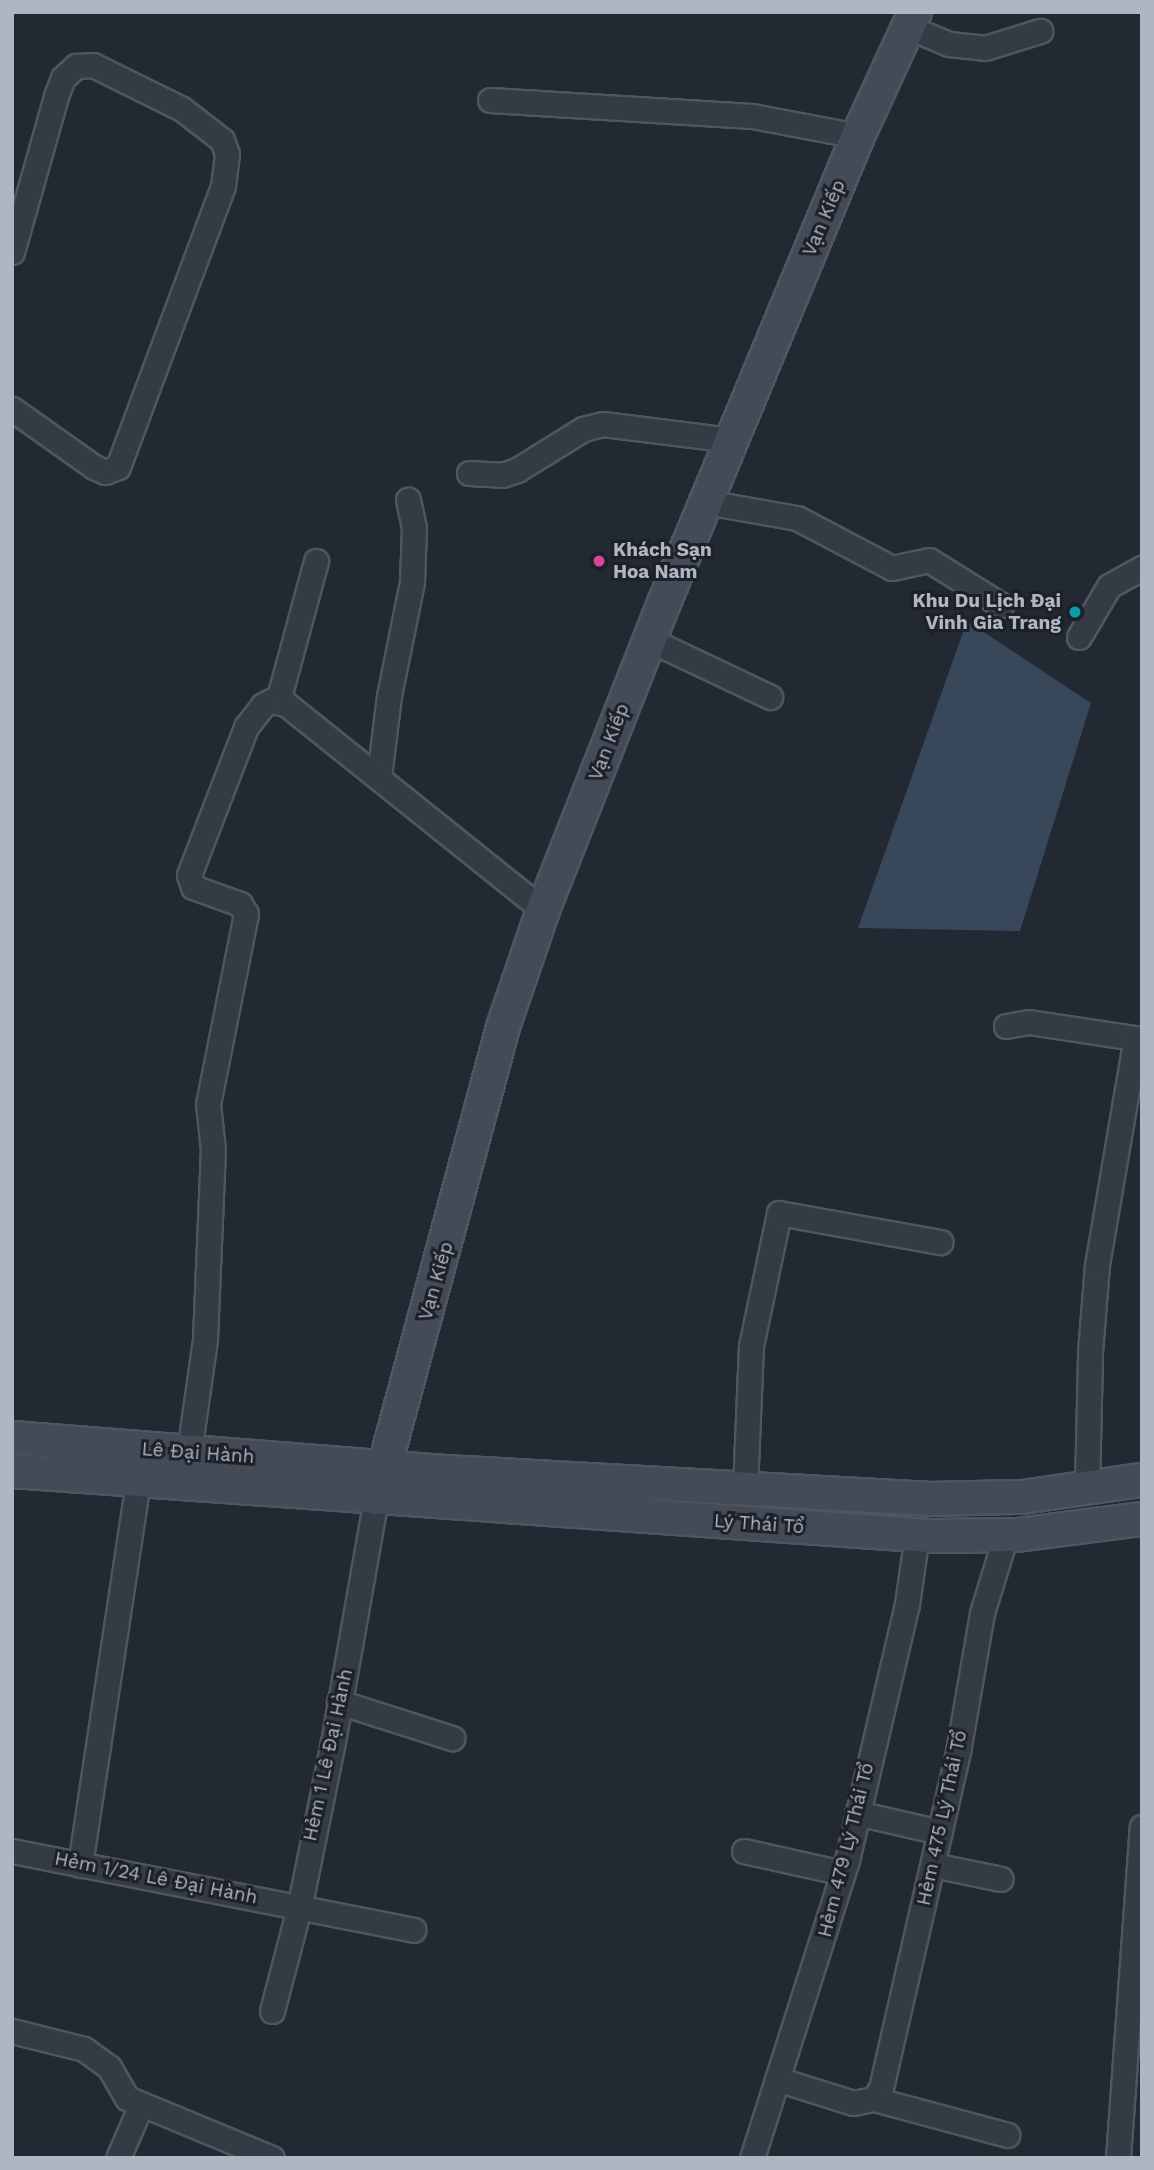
<!DOCTYPE html>
<meta charset="utf-8">
<style>
body{margin:0}
#map{position:relative;width:1154px;height:2170px;overflow:hidden;background:#222933;font-family:"Work Sans",sans-serif}
div>[style]{position:absolute}
[style*='--x']{left:calc(var(--x)*1px);top:calc(var(--y)*1px);width:calc(var(--w)*1px);rotate:calc(var(--a)*1deg)}
.water>*{inset:0;background:#39475b}
.roads{filter:drop-shadow(2px 0 #4f565f) drop-shadow(-2px 0 #4f565f) drop-shadow(0 2px #4f565f) drop-shadow(0 -2px #4f565f)}
.street>*{height:23px;margin:-11.5px;padding:0 11.5px;transform-origin:11.5px;border-radius:11.5px;background:#353b44}
.secondary>*{height:32px;margin:-16px;padding:0 16px;transform-origin:16px;border-radius:16px;background:#444b57}
.dots>*{width:19px;height:19px;translate:-50% -50%;box-sizing:border-box;border:4px solid #1b2029;border-radius:50%}
span{translate:-50% -50%;white-space:nowrap;text-align:center;line-height:1.15;-webkit-text-stroke:6px #1b2029;paint-order:stroke}
.street-label{font-size:19px;color:#afb6c1}
.poi-label{font-size:19px;color:#afb6c1;font-weight:700}
.left{translate:0 -50%;text-align:left}
.right{translate:-100% -50%;text-align:right}
.frame{position:absolute;inset:0;border:14px solid #afb6c1;pointer-events:none}
</style>
<div id="map">
<div class="water">
<div style="clip-path:polygon(967px 621px,1091px 703px,1020px 931px,858px 928px)"></div>
</div>
<div class="roads">
<div class="street">
<div style="--x:908;--y:27;--w:44;--a:22.5"></div>
<div style="--x:949;--y:44;--w:36;--a:6"></div>
<div style="--x:985;--y:48;--w:58;--a:-17.2"></div>
<div style="--x:490;--y:100;--w:262;--a:3.5"></div>
<div style="--x:752;--y:116;--w:108;--a:10.7"></div>
<div style="--x:12;--y:252;--w:162;--a:-74.2"></div>
<div style="--x:56;--y:96;--w:19;--a:-69"></div>
<div style="--x:63;--y:78;--w:18;--a:-43"></div>
<div style="--x:76;--y:66;--w:17;--a:-3"></div>
<div style="--x:93;--y:65;--w:99;--a:26.3"></div>
<div style="--x:182;--y:109;--w:51;--a:37.8"></div>
<div style="--x:222;--y:140;--w:15;--a:70"></div>
<div style="--x:227;--y:154;--w:32;--a:97"></div>
<div style="--x:223;--y:186;--w:300;--a:110.5"></div>
<div style="--x:118;--y:467;--w:14;--a:159"></div>
<div style="--x:105;--y:472;--w:12;--a:-156"></div>
<div style="--x:94;--y:467;--w:100;--a:-144.7"></div>
<div style="--x:469;--y:473;--w:33;--a:3"></div>
<div style="--x:502;--y:475;--w:16;--a:-18"></div>
<div style="--x:517;--y:470;--w:78;--a:-31.8"></div>
<div style="--x:583;--y:429;--w:21;--a:-14"></div>
<div style="--x:603;--y:424;--w:130;--a:7.1"></div>
<div style="--x:706;--y:502;--w:92;--a:10"></div>
<div style="--x:797;--y:518;--w:107;--a:27.8"></div>
<div style="--x:892;--y:568;--w:38;--a:-12"></div>
<div style="--x:929;--y:560;--w:85;--a:32"></div>
<div style="--x:1079;--y:637;--w:59;--a:-59.5"></div>
<div style="--x:1109;--y:586;--w:38;--a:-29"></div>
<div style="--x:650;--y:640;--w:133;--a:25.4"></div>
<div style="--x:278;--y:701;--w:145;--a:-74.8"></div>
<div style="--x:379;--y:777;--w:82;--a:-83"></div>
<div style="--x:389;--y:696;--w:116;--a:-78.6"></div>
<div style="--x:412;--y:582;--w:54;--a:-87.9"></div>
<div style="--x:414;--y:528;--w:29;--a:-102"></div>
<div style="--x:1006;--y:1026;--w:23;--a:-10"></div>
<div style="--x:1029;--y:1022;--w:114;--a:8.6"></div>
<div style="--x:189;--y:1452;--w:114;--a:-81.9"></div>
<div style="--x:205;--y:1339;--w:189;--a:-87.6"></div>
<div style="--x:213;--y:1150;--w:46;--a:-96.2"></div>
<div style="--x:208;--y:1104;--w:194;--a:-78.7"></div>
<div style="--x:246;--y:914;--w:12;--a:-121"></div>
<div style="--x:240;--y:904;--w:50;--a:-160.1"></div>
<div style="--x:193;--y:887;--w:13;--a:-108"></div>
<div style="--x:189;--y:875;--w:159;--a:-68.9"></div>
<div style="--x:246;--y:727;--w:28;--a:-52"></div>
<div style="--x:263;--y:705;--w:9;--a:-27"></div>
<div style="--x:271;--y:701;--w:15;--a:11"></div>
<div style="--x:286;--y:704;--w:329;--a:38.7"></div>
<div style="--x:1087;--y:1488;--w:136;--a:-88.7"></div>
<div style="--x:1090;--y:1352;--w:87;--a:-85.4"></div>
<div style="--x:1097;--y:1265;--w:230;--a:-80.3"></div>
<div style="--x:745;--y:1489;--w:143;--a:-87.6"></div>
<div style="--x:751;--y:1346;--w:136;--a:-78.1"></div>
<div style="--x:779;--y:1213;--w:164;--a:10.2"></div>
<div style="--x:339;--y:1702;--w:119;--a:17.7"></div>
<div style="--x:857;--y:1813;--w:85;--a:12.9"></div>
<div style="--x:12;--y:1851;--w:409;--a:11.1"></div>
<div style="--x:744;--y:1851;--w:101;--a:12.5"></div>
<div style="--x:80;--y:1865;--w:389;--a:-81.4"></div>
<div style="--x:933;--y:1865;--w:69;--a:11.6"></div>
<div style="--x:272;--y:2011;--w:111;--a:-75.3"></div>
<div style="--x:300;--y:1904;--w:165;--a:-78.5"></div>
<div style="--x:333;--y:1742;--w:248;--a:-80"></div>
<div style="--x:12;--y:2031;--w:74;--a:14"></div>
<div style="--x:84;--y:2049;--w:31;--a:36"></div>
<div style="--x:109;--y:2067;--w:36;--a:60"></div>
<div style="--x:127;--y:2098;--w:157;--a:22.5"></div>
<div style="--x:777;--y:2079;--w:80;--a:17.5"></div>
<div style="--x:853;--y:2103;--w:21;--a:-11"></div>
<div style="--x:874;--y:2099;--w:13;--a:-58"></div>
<div style="--x:881;--y:2088;--w:345;--a:-77.1"></div>
<div style="--x:958;--y:1752;--w:141;--a:-80.2"></div>
<div style="--x:982;--y:1613;--w:82;--a:-72.9"></div>
<div style="--x:874;--y:2099;--w:138;--a:15.1"></div>
<div style="--x:118;--y:2158;--w:58;--a:-66.5"></div>
<div style="--x:752;--y:2158;--w:313;--a:-72.3"></div>
<div style="--x:847;--y:1860;--w:263;--a:-76.8"></div>
<div style="--x:907;--y:1604;--w:70;--a:-81.8"></div>
<div style="--x:1118;--y:2158;--w:332;--a:-85.9"></div>
</div>
<div class="secondary">
<div style="--x:12;--y:1438;--w:417;--a:4.5"></div>
<div style="--x:428;--y:1471;--w:504;--a:3.19"></div>
<div style="--x:931;--y:1499;--w:91;--a:-1.3"></div>
<div style="--x:1022;--y:1497;--w:121;--a:-8.1"></div>
<div style="--x:12;--y:1471;--w:921;--a:4.05"></div>
<div style="--x:931;--y:1536;--w:86;--a:-0.7"></div>
<div style="--x:1017;--y:1535;--w:126;--a:-7.3"></div>
<div style="--x:376;--y:1498;--w:488;--a:-74.9"></div>
<div style="--x:503;--y:1027;--w:124;--a:-71.1"></div>
<div style="--x:543;--y:910;--w:330;--a:-68.5"></div>
<div style="--x:664;--y:603;--w:506;--a:-67.44"></div>
<div style="--x:858;--y:136;--w:136;--a:-65.3"></div>
</div>
</div>
<div class="dots">
<div style="left:599px;top:561px;background:#d1479c"></div>
<div style="left:1075px;top:612px;background:#0f9aa8"></div>
</div>
<div class="street-label">
<span style="left:824px;top:218px;rotate:-67deg">Vạn Kiếp</span>
<span style="left:609px;top:742px;rotate:-69deg">Vạn Kiếp</span>
<span style="left:436px;top:1281px;rotate:-74deg">Vạn Kiếp</span>
<span style="left:198px;top:1453px;rotate:4deg">Lê Đại Hành</span>
<span style="left:759px;top:1524px;rotate:4deg">Lý Thái Tổ</span>
<span style="left:328px;top:1755px;rotate:-78deg">Hẻm 1 Lê Đại Hành</span>
<span style="left:942px;top:1818px;rotate:-78deg">Hẻm 475 Lý Thái Tổ</span>
<span style="left:846px;top:1850px;rotate:-76deg">Hẻm 479 Lý Thái Tổ</span>
<span style="left:156px;top:1878px;rotate:11deg">Hẻm 1/24 Lê Đại Hành</span>
</div>
<div class="poi-label">
<span class="left" style="left:613px;top:561px">Khách Sạn<br>Hoa Nam</span>
<span class="right" style="left:1061px;top:612px">Khu Du Lịch Đại<br>Vinh Gia Trang</span>
</div>
<div class="frame"></div>
</div>
